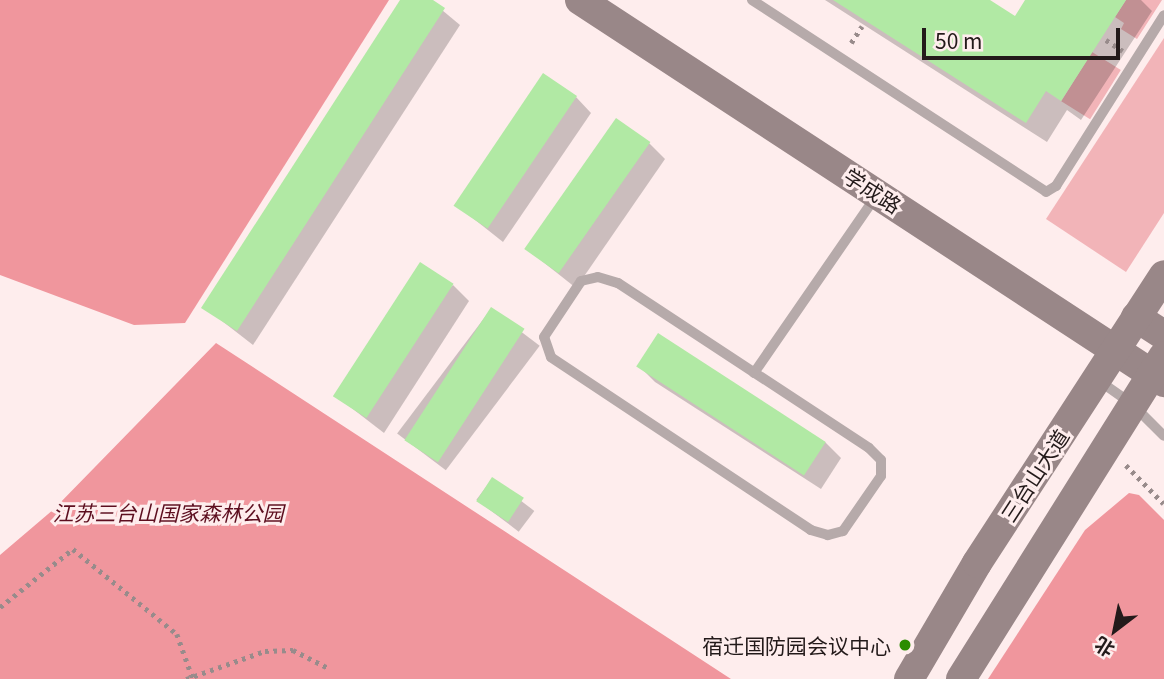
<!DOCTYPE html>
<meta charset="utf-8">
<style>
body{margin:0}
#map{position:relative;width:1164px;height:679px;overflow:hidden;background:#feeded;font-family:Georgia,"Noto Sans SC",serif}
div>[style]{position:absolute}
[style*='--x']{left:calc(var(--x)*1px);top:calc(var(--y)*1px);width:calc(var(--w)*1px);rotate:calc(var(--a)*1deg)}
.green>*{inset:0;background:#f2b4b8;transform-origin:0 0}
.forest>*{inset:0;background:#f0969d}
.shadow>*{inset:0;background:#0003;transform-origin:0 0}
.building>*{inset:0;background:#b1e9a4;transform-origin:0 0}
.path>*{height:4.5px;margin-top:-2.25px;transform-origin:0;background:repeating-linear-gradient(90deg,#988b8b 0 3.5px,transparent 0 8.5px)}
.lane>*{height:10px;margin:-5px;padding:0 5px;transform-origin:5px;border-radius:5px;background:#b6aaaa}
.secondary>*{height:30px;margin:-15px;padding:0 15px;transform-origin:15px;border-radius:15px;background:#998788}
.dots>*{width:19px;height:19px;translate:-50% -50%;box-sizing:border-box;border:4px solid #feeded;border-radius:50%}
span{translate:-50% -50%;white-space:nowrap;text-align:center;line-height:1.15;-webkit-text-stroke:6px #feeded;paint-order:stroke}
.street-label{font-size:21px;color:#231a1a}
.park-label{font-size:21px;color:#5d0e1f;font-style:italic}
.poi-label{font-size:21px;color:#231a1a}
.right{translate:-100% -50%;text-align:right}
.north{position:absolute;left:1080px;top:595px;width:70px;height:70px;-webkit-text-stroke:5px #feeded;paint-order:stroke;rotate:212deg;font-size:19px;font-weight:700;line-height:28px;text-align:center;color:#231a1a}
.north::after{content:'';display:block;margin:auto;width:24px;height:32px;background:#231a1a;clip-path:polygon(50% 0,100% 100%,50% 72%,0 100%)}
.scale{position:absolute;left:922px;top:28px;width:198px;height:32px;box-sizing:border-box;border:4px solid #231a1a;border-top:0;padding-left:9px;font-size:21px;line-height:24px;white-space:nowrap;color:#231a1a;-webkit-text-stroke:5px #feeded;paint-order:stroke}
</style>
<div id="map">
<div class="green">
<div style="clip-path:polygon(1126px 0,1162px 0,1137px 39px,1121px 29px,1124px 23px,1115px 17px)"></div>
<div style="clip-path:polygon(1164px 38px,1164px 213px,1126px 272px,1046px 219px)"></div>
<div style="left:1092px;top:52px;width:34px;height:58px;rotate:32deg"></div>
</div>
<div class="forest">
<div style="clip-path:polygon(0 0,389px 0,185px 323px,134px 325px,0 275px)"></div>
<div style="clip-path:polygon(216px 343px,731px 679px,0 679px,0 555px,54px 509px)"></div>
<div style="clip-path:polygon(1129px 493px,1139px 495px,1164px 520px,1164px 679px,988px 679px,1085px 530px)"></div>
</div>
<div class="shadow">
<div style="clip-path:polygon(402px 0,430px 0,460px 25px,253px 345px,204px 307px)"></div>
<div style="clip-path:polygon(825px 0,987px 0,1015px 18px,1027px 0,1141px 0,1152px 11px,1081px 120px,1067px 110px,1047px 142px)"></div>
<div style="clip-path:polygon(576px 97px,591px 113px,503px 242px,455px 204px)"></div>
<div style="clip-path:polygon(649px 143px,665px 159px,576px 288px,528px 250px)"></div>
<div style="clip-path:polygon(453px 285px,469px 301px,384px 433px,336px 396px)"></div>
<div style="left:491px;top:309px;width:61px;height:156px;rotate:37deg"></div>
<div style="clip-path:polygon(639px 366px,825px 442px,841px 458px,821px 489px,655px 382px)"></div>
<div style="left:492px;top:479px;width:53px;height:26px;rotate:37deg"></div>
</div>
<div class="building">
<div style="clip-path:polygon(400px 0,433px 0,445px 8px,237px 331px,201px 308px)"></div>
<div style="clip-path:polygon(833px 0,990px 0,1015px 16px,1025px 0,1126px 0,1061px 101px,1046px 91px,1026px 123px)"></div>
<div style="left:543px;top:73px;width:41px;height:160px;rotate:34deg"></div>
<div style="left:616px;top:118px;width:42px;height:160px;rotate:35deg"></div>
<div style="left:420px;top:262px;width:40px;height:160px;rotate:33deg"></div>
<div style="left:491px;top:307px;width:40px;height:159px;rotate:33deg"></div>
<div style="left:658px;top:333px;width:200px;height:40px;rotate:33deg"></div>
<div style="left:492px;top:477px;width:38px;height:29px;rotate:33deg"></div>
</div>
<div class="path">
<div style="--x:1106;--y:40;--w:20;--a:33"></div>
<div style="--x:851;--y:43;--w:20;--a:-57"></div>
<div style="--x:1126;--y:465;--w:54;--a:45.7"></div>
<div style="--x:0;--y:607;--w:93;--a:-38.5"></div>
<div style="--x:73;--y:549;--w:134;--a:39.3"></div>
<div style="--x:177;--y:634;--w:48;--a:70.4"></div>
<div style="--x:186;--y:679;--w:84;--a:-19.5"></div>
<div style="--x:265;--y:651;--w:28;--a:-2"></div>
<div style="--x:293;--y:650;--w:38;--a:27"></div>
</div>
<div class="lane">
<div style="--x:752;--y:0;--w:351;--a:33.1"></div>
<div style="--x:1046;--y:192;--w:12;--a:-31"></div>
<div style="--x:1056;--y:186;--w:202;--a:-57.7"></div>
<div style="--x:598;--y:277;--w:21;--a:17"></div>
<div style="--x:618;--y:283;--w:300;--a:33.3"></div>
<div style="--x:869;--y:448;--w:17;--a:45"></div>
<div style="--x:881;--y:460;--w:16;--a:90"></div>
<div style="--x:881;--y:476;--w:67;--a:124.6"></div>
<div style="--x:843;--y:531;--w:16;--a:165"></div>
<div style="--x:828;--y:535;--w:18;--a:-164"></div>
<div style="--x:811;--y:530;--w:312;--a:-146.4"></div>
<div style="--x:551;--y:357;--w:21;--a:-109"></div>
<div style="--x:544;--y:337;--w:67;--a:-56.5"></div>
<div style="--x:581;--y:281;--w:17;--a:-13"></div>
<div style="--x:754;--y:373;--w:215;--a:-55.4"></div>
<div style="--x:1098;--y:380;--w:42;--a:35.2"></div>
<div style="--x:1132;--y:404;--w:45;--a:45"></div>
</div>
<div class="secondary">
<div style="--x:580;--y:0;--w:698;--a:33.19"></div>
<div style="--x:1136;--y:317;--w:33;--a:33"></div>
<div style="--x:909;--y:679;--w:134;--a:-59.6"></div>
<div style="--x:977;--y:563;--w:343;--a:-57"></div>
<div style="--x:961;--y:679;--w:381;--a:-57.9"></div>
</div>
<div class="dots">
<div style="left:905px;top:645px;background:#2c8d01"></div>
</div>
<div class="street-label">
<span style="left:873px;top:190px;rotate:33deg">学成路</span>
<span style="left:1034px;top:475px;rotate:-57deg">三台山大道</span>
</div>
<div class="park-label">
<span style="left:168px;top:512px">江苏三台山国家森林公园</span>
</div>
<div class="poi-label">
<span class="right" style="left:891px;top:645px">宿迁国防园会议中心</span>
</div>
<div class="north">北</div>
<div class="scale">50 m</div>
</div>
